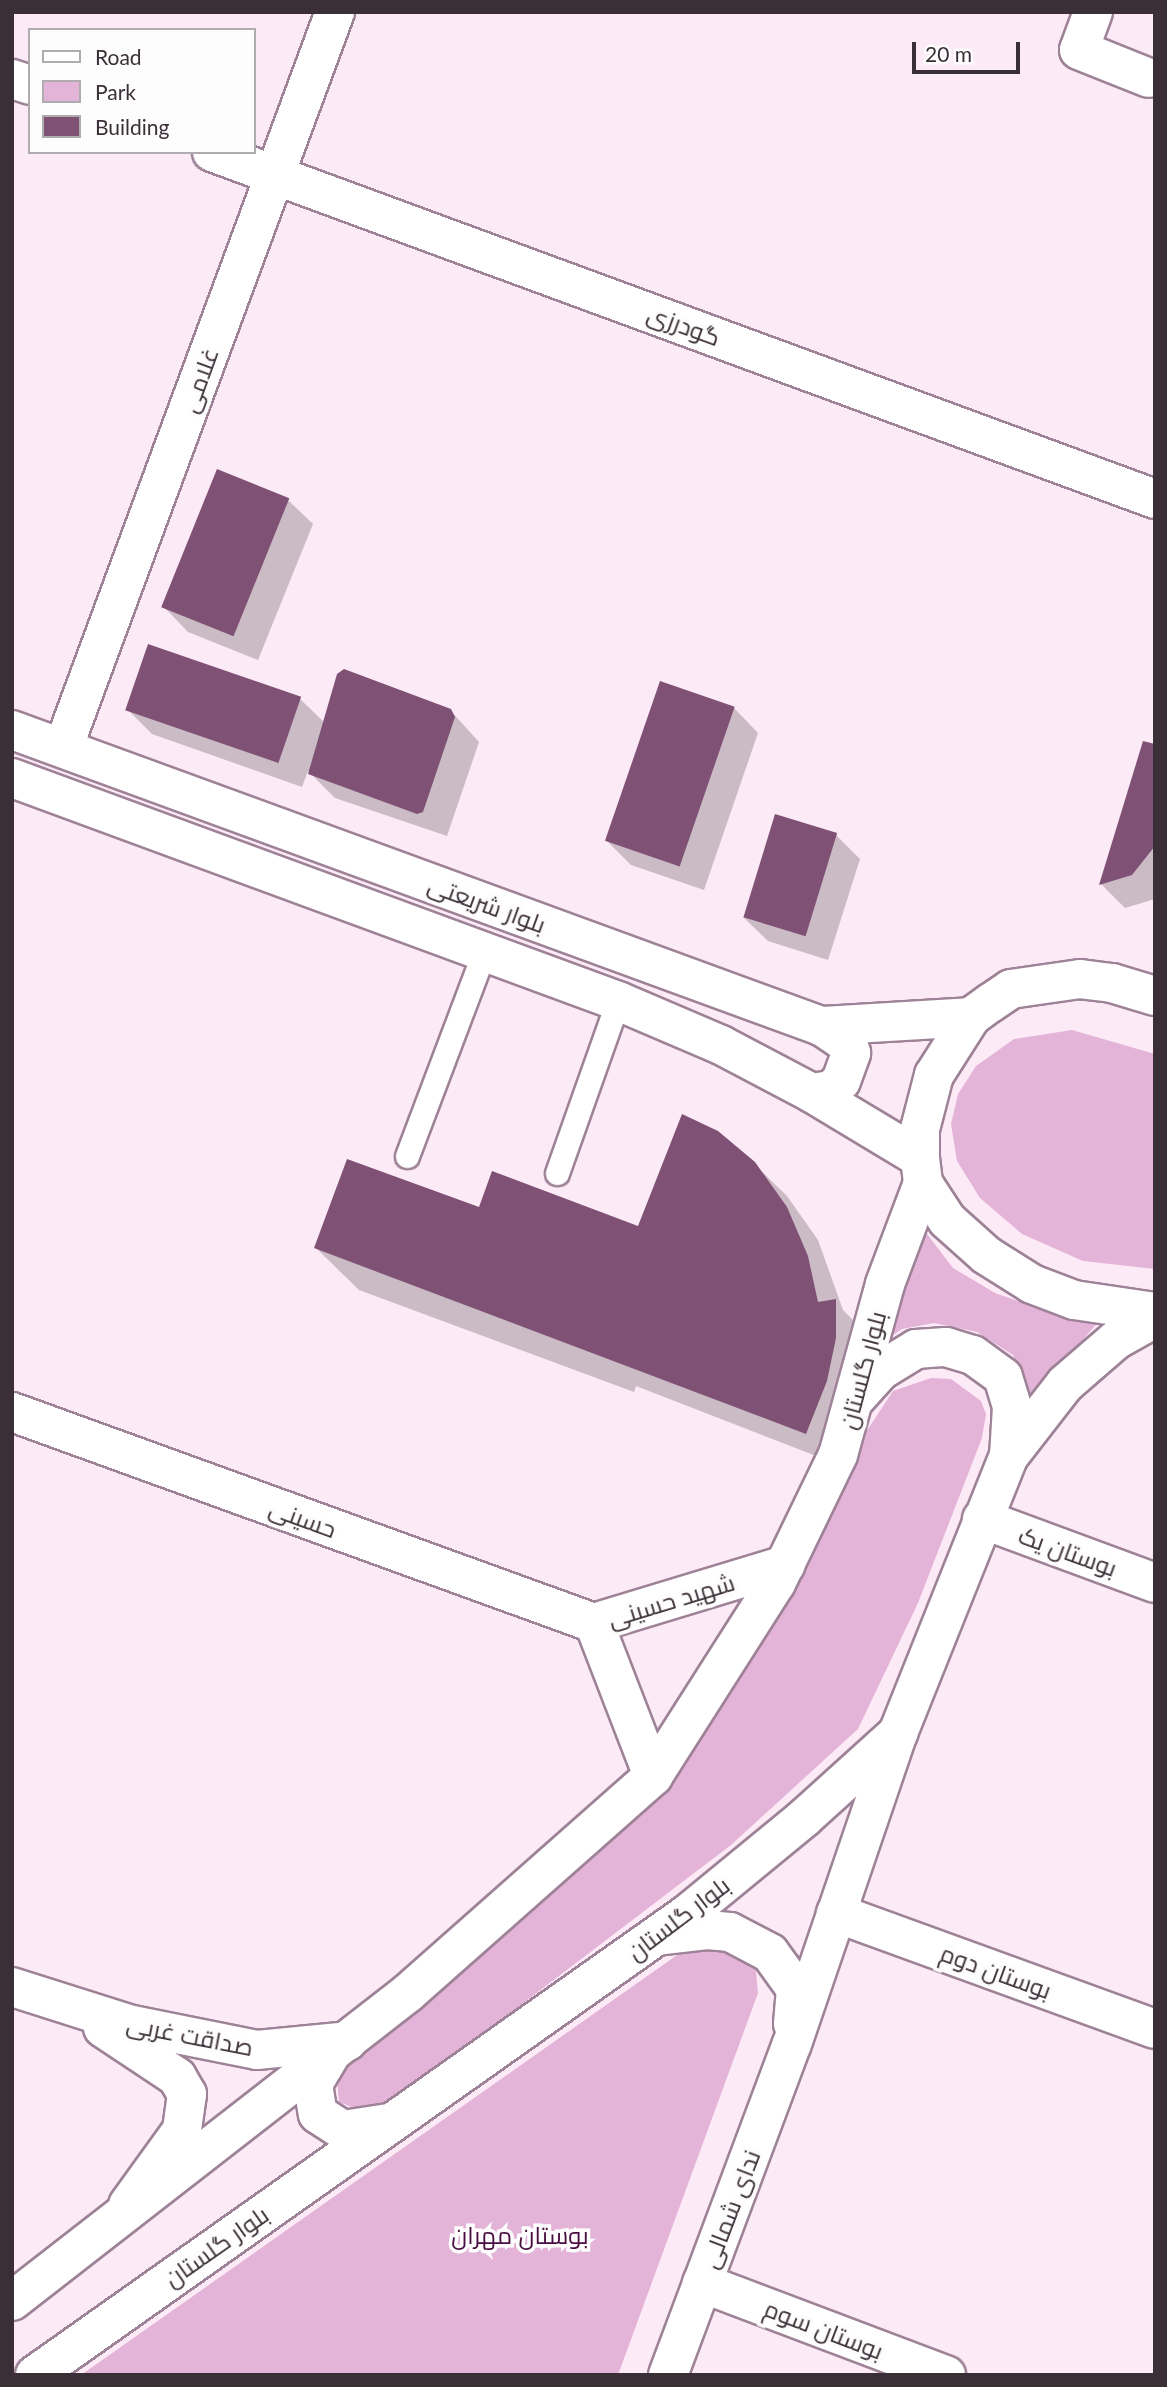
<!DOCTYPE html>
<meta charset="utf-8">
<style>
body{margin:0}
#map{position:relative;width:1167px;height:2387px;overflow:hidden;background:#fdeaf7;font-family:Lato,Cairo,sans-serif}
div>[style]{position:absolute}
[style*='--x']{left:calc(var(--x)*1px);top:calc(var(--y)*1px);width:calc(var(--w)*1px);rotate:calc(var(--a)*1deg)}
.green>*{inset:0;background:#e4b4d8}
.shadow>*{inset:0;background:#0003}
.building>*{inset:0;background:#7f5275;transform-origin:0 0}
.roads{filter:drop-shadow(2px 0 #9e8297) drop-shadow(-2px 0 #9e8297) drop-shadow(0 2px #9e8297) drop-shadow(0 -2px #9e8297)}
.service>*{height:23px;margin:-11.5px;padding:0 11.5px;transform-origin:11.5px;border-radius:11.5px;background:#fff}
.minor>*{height:38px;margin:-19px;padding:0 19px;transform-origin:19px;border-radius:19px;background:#fff}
.tertiary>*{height:38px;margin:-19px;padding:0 19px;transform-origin:19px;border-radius:19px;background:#fff}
.secondary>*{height:38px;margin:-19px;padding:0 19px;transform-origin:19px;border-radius:19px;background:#fff}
span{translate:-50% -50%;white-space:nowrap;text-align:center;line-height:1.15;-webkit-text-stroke:7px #fdfdfd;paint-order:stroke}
.street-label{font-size:24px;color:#3b2f37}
.park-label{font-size:24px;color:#490d3f}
.frame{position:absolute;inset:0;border:14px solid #3b2f37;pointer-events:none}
.legend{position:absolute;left:28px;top:28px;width:228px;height:126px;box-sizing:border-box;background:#fdfdfd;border:2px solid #afabae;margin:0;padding:9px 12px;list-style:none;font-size:21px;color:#3b2f37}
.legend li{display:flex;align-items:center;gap:14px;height:35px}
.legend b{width:35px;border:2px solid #afabae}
.scale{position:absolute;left:912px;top:42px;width:108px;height:32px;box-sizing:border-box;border:4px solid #3b2f37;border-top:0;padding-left:9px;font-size:21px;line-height:24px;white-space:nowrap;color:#3b2f37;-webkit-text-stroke:5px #fdfdfd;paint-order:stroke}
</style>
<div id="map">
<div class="green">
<div style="clip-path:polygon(1072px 1030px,1155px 1054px,1155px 1269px,1083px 1261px,1022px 1234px,980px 1198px,957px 1161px,951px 1124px,958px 1094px,976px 1066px,1014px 1039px)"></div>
<div style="clip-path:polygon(921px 1226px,953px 1268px,995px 1293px,1056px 1314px,1102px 1317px,1029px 1405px,1027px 1384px,1013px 1355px,977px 1332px,934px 1323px,902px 1329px,884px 1341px)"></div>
<div style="clip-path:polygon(931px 1378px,951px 1379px,981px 1401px,986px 1414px,982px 1438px,918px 1603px,858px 1729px,731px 1845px,384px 2109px,362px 2111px,339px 2102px,336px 2069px,664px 1787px,833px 1504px,866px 1432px,893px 1391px)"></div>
<div style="clip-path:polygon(697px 1941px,729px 1942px,755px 1963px,758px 1993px,618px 2375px,81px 2375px)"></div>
</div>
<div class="shadow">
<div style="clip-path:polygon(288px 500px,313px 524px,258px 660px,188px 632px,164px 607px)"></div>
<div style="clip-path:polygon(300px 699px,325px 723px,450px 710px,479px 742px,447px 836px,335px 798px,308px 771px,302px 787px,152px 734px,128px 710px)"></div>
<div style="clip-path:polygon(734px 708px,758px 733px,704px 890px,631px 865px,607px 841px)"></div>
<div style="clip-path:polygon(1155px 746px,1155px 899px,1125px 908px,1101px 884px)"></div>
<div style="clip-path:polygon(836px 835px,860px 859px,828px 960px,768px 941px,743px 917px)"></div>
<div style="clip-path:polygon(754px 1164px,787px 1196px,818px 1240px,843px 1310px,866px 1333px,837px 1464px,636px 1386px,634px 1392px,359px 1290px,316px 1248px,480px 1209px,637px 1227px)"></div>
</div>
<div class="building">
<div style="left:217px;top:469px;width:78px;height:149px;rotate:22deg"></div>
<div style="left:148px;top:644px;width:162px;height:70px;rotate:19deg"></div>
<div style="clip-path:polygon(344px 669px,451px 709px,455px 717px,423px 812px,417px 814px,308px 774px,337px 674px)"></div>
<div style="left:660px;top:681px;width:79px;height:169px;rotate:19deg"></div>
<div style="clip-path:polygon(1143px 741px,1155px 744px,1155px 846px,1132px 875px,1099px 885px)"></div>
<div style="left:775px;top:814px;width:65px;height:108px;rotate:17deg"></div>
<div style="clip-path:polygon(682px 1114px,718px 1131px,755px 1162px,787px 1207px,808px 1256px,818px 1302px,836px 1299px,836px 1338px,827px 1381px,806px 1434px,314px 1248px,347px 1159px,479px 1207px,492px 1171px,638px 1226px)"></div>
</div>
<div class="roads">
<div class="service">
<div style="--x:407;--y:1156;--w:218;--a:-69.3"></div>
<div style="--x:557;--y:1173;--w:182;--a:-70.5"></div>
</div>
<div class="minor">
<div style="--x:1093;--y:12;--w:40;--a:110.2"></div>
<div style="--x:1079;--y:50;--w:75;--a:21.8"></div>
<div style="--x:12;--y:79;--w:19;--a:18"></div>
<div style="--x:212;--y:152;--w:1005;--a:20.2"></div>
<div style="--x:63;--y:748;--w:785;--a:-69.72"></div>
<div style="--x:12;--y:1412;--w:619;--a:19.93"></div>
<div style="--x:982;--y:1519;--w:184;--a:20.3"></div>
<div style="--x:594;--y:1623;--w:200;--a:-16.9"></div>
<div style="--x:594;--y:1623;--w:164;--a:68.9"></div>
<div style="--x:836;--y:1913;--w:339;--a:20"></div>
<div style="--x:12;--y:1987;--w:126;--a:17.6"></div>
<div style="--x:132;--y:2025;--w:127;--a:11.3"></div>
<div style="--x:257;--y:2050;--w:91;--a:-5.6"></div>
<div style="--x:103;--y:2028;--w:89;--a:33.5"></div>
<div style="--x:177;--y:2077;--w:20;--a:60"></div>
<div style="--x:187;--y:2094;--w:36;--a:98"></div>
<div style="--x:182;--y:2130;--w:92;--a:125.8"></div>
<div style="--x:702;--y:2283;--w:261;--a:20.7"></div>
</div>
<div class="tertiary">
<div style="--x:657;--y:1936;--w:50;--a:-6.8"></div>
<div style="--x:707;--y:1930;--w:23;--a:5"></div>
<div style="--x:730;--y:1932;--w:45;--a:27.7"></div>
<div style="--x:770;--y:1953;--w:44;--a:54.2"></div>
<div style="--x:796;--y:1989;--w:35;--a:95"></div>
<div style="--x:668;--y:2375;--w:353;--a:-69.5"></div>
<div style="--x:792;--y:2044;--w:329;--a:-71.2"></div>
</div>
<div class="secondary">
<div style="--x:12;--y:730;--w:861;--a:20.1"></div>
<div style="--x:821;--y:1026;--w:150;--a:-3.4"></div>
<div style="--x:12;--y:778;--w:646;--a:20.2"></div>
<div style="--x:618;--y:1001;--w:112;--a:23.1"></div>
<div style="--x:721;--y:1045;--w:103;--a:27.8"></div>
<div style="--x:812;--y:1093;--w:126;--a:31"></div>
<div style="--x:1155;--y:996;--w:45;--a:-163.2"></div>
<div style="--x:1112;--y:983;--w:32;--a:-173"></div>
<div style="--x:1080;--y:979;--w:70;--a:171.8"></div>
<div style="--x:1011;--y:989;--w:25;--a:146"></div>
<div style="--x:990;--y:1003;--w:24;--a:144"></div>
<div style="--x:971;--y:1017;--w:69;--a:122.5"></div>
<div style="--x:934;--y:1075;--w:56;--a:104.5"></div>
<div style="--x:920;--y:1129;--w:29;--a:90"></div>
<div style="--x:920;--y:1158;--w:25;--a:83"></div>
<div style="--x:923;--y:1183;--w:44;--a:57"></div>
<div style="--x:947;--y:1220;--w:52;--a:41.9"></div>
<div style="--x:986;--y:1255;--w:54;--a:32.2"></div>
<div style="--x:1032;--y:1284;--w:45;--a:20.9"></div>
<div style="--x:1074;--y:1300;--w:82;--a:8.4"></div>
<div style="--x:812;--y:1093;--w:19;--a:-9"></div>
<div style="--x:831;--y:1090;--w:13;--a:-42"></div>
<div style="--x:841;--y:1081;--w:30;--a:-70"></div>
<div style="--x:851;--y:1053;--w:9;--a:-108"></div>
<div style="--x:848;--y:1044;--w:32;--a:-146"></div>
<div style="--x:856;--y:1398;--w:36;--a:-48"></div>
<div style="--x:880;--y:1371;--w:42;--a:-31.4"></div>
<div style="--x:916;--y:1349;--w:30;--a:-4"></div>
<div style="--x:946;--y:1347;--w:28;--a:17"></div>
<div style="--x:973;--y:1355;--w:37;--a:36"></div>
<div style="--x:1003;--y:1377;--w:31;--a:73"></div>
<div style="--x:1012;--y:1407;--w:49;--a:93.5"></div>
<div style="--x:331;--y:2054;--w:35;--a:121"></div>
<div style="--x:313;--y:2084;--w:30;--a:81"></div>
<div style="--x:318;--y:2114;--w:30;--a:33"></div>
<div style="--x:343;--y:2130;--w:46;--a:-8.8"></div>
<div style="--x:12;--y:2301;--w:502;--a:-37.87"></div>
<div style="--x:408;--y:1993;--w:327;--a:-41.5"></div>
<div style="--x:653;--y:1776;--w:229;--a:-57.5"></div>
<div style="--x:776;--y:1583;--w:142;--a:-64.2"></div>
<div style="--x:838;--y:1455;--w:177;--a:-74.6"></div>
<div style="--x:885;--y:1284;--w:108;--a:-69.4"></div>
<div style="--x:35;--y:2375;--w:797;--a:-35.25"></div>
<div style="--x:686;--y:1915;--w:153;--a:-39.4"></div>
<div style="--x:804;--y:1818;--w:127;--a:-42.1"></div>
<div style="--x:898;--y:1733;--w:298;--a:-68.2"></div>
<div style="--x:1009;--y:1456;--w:91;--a:-52.1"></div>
<div style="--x:1065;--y:1384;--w:67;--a:-40.8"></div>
<div style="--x:1116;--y:1340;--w:45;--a:-29.4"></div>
</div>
</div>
<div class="street-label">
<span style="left:684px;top:325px;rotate:20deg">گودرزی</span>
<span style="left:199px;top:380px;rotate:-70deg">غلامی</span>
<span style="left:487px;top:904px;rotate:20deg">بلوار شریعتی</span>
<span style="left:862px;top:1370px;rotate:-75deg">بلوار گلستان</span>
<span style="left:303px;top:1518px;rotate:20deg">حسینی</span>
<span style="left:1068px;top:1551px;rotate:20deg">بوستان یک</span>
<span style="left:671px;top:1600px;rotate:-17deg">شهید حسینی</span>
<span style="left:678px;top:1918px;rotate:-37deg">بلوار گلستان</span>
<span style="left:996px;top:1971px;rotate:20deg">بوستان دوم</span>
<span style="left:190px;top:2035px;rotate:11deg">صداقت غربی</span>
<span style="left:730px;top:2209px;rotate:-69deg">ندای شمالی</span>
<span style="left:216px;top:2246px;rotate:-35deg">بلوار گلستان</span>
<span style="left:824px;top:2329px;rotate:21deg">بوستان سوم</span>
</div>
<div class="park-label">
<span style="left:520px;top:2235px">بوستان مهران</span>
</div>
<div class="frame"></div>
<ul class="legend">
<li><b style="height:9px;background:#fff"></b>Road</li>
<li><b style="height:19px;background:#e4b4d8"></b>Park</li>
<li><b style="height:19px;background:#7f5275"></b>Building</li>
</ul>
<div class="scale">20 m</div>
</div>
